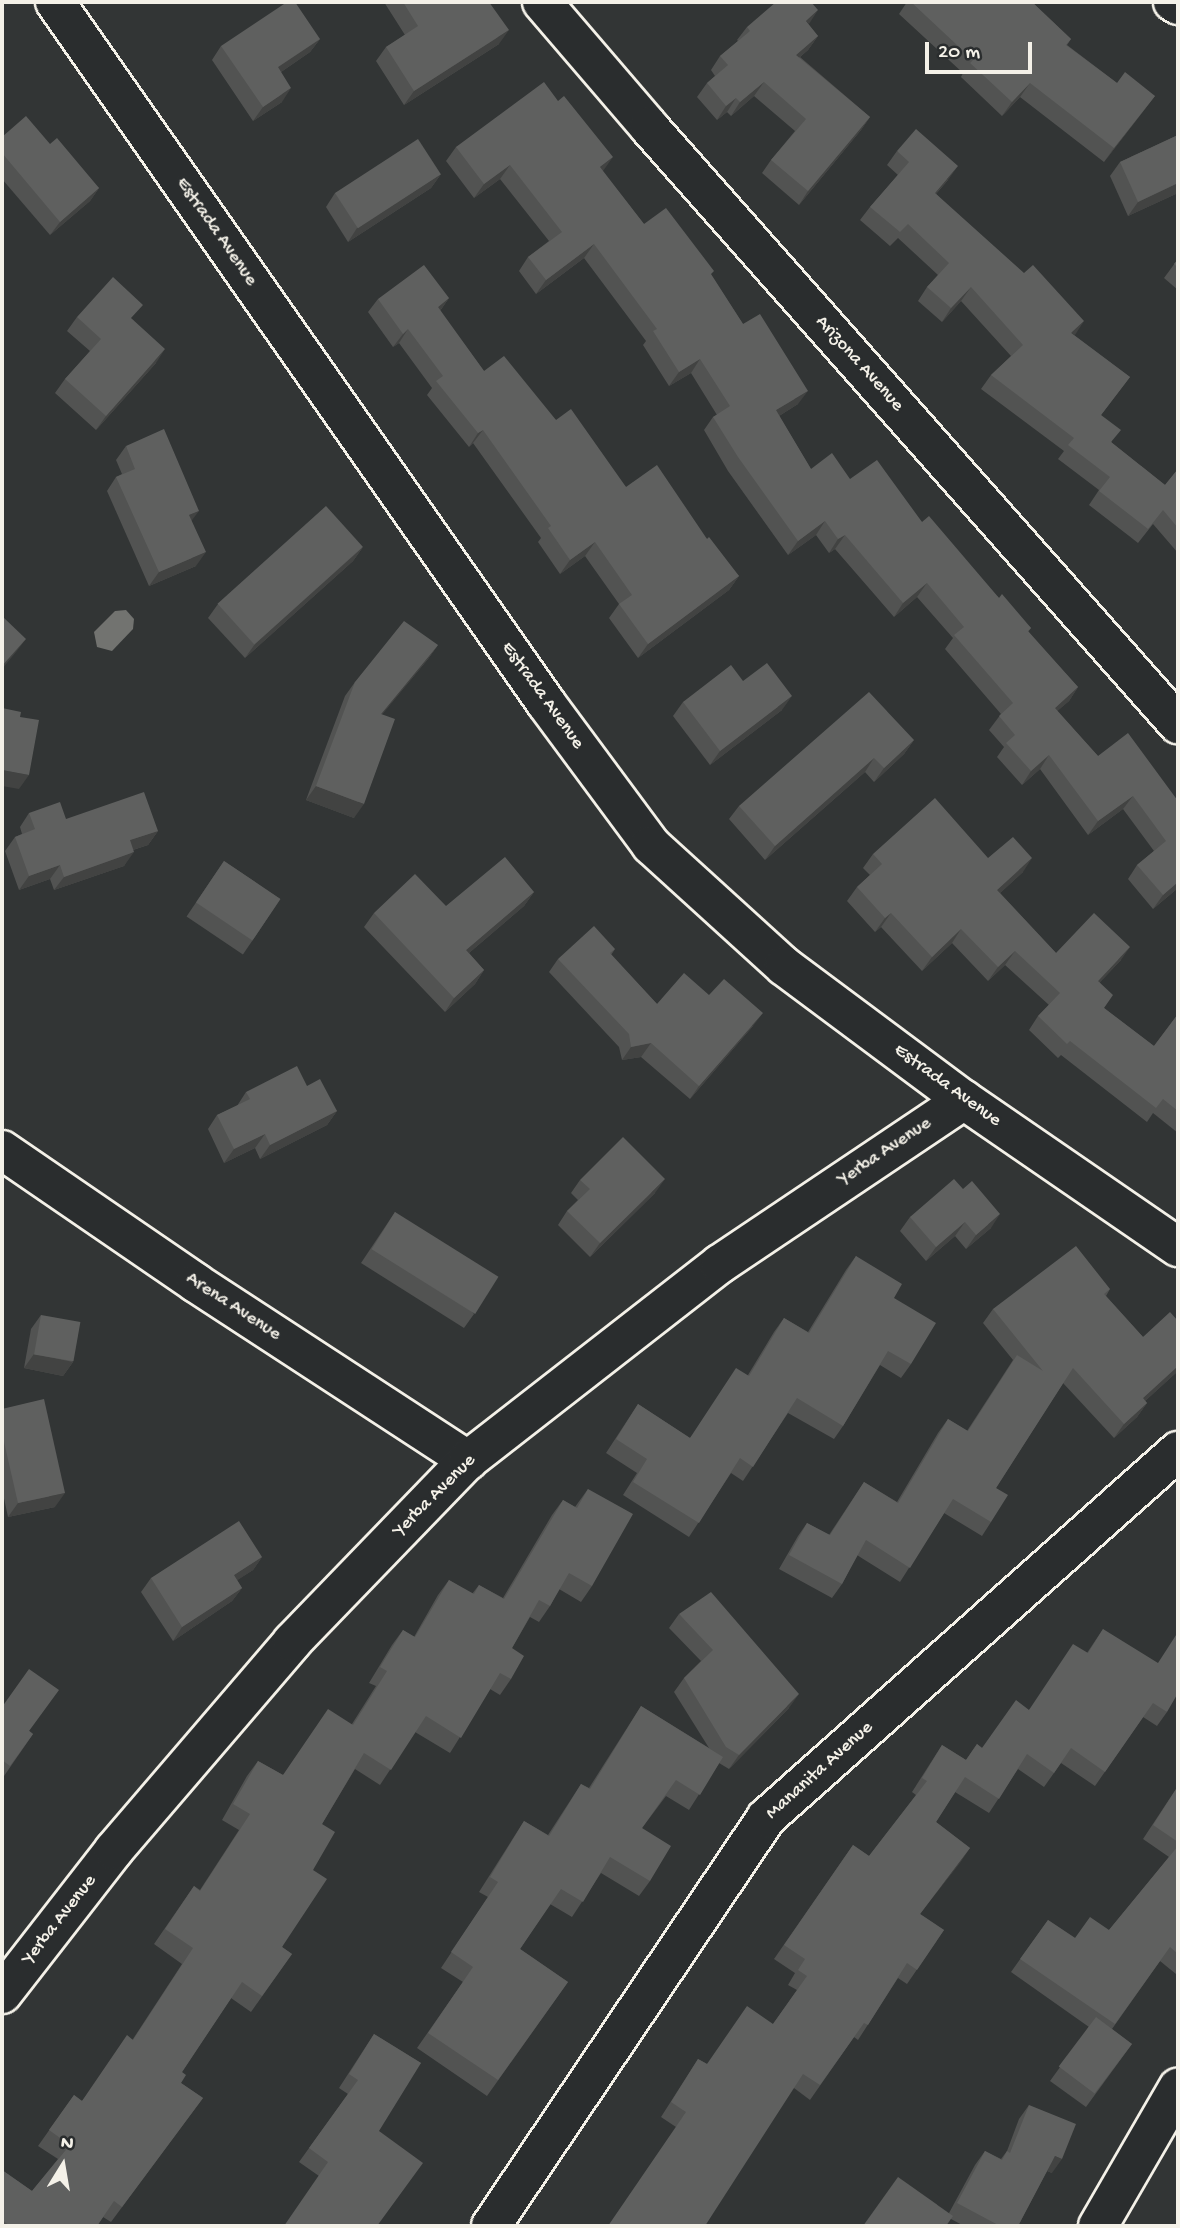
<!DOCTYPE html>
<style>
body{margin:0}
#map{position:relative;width:1180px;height:2228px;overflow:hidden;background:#323535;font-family:"Gochi Hand",sans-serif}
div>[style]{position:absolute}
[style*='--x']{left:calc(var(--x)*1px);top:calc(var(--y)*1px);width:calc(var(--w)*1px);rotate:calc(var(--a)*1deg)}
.water>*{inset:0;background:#727370}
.roads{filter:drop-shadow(2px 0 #f4f1e8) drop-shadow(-2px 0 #f4f1e8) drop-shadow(0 2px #f4f1e8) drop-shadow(0 -2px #f4f1e8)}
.street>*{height:38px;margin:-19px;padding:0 19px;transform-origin:19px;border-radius:19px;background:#2a2d2e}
.wall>*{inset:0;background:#525352;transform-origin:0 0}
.shaded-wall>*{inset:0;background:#424342}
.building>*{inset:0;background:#5f605f;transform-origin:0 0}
span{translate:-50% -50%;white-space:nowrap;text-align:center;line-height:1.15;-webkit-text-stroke:5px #2a2d2e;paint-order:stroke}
.street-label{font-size:19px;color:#f4f1e8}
.frame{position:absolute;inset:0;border:4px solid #f4f1e8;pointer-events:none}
.north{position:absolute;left:28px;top:2130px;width:70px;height:70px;-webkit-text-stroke:5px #2a2d2e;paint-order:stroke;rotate:11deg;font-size:19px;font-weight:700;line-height:28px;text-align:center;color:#f4f1e8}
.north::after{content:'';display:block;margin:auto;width:24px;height:32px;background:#f4f1e8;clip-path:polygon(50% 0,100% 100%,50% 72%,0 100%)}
.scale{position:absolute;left:925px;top:42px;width:107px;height:32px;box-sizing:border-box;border:4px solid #f4f1e8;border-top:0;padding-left:9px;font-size:21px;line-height:24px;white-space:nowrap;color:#f4f1e8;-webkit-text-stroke:5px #2a2d2e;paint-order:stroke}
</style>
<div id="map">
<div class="water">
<div style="clip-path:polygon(126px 610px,134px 619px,133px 629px,112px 651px,97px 647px,94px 632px,115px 611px)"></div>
</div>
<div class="roads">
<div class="street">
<div style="--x:55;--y:2;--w:856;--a:54.99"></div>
<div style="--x:546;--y:703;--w:177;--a:53.5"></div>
<div style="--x:651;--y:845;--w:180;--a:42.3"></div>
<div style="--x:784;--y:966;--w:224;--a:36.7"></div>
<div style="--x:964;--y:1100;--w:260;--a:34.5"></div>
<div style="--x:542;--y:2;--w:165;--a:49.4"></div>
<div style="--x:649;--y:127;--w:798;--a:48.46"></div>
<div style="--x:1173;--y:2;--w:6;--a:31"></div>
<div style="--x:2;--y:1150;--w:235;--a:34.4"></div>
<div style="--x:196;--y:1283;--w:325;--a:33.1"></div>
<div style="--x:2;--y:1994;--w:182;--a:-52.1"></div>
<div style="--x:114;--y:1850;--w:274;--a:-49.4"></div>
<div style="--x:292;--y:1642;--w:253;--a:-46"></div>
<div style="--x:468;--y:1460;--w:319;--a:-37.9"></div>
<div style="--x:720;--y:1264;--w:294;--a:-33.9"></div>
<div style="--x:491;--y:2226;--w:492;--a:-56"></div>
<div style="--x:766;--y:1818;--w:552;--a:-41.69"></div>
<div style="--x:1098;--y:2226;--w:160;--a:-59.9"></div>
</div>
</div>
<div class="wall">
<div style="clip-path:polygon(384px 2px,489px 2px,499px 44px,404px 105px,376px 61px,386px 47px,405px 35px)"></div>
<div style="clip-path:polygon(907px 2px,1032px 2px,1071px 39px,1067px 45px,1117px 83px,1155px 96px,1104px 162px,1020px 97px,1002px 116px,961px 77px,963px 73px,899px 14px)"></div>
<div style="clip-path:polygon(808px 24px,818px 36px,808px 50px,800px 57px,870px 117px,861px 130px,799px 205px,762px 173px,771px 160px,795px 131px,754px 96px,731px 116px,727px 112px,717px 120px,697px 97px,707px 83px,715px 76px,711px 70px,720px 56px,738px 41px,737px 40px,747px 27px)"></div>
<div style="clip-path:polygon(320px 39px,310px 52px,281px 72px,282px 102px,253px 121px,212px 60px,221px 46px)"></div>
<div style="clip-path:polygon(558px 101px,603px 172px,644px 224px,711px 275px,743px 324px,798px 404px,779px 416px,811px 469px,850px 479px,922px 522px,999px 598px,1031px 628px,1028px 632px,1078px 687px,1069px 701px,1057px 711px,1098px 756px,1178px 801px,1178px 888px,1153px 909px,1128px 879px,1137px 865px,1154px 851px,1123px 809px,1088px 835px,1040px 769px,1022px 785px,997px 757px,1004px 747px,989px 730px,1001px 714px,945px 649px,953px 638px,917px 597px,894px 617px,835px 549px,829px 553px,816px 535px,788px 555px,728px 471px,704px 430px,713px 417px,717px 415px,691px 373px,669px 386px,643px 345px,646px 341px,584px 258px,536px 294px,519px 271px,528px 257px,549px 241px,500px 179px,474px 198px,446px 161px,456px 147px)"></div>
<div style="clip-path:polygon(1178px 135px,1178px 193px,1128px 216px,1110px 176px,1120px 162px)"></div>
<div style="clip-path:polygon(2px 137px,50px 144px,99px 188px,90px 201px,50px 235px,2px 179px)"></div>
<div style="clip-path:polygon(897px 151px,948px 180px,936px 194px,1074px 335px,1130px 377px,1101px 415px,1112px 443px,1165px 485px,1178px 469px,1178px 553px,1153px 524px,1138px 543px,1089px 505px,1099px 490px,1058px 459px,1064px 451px,981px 389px,991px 375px,1011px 356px,961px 301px,942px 322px,918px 301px,927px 287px,938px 275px,898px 238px,890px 246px,860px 220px,870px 207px,898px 175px,887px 165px)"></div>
<div style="clip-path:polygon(441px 174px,431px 188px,348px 242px,326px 207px,335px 193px)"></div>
<div style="clip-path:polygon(1178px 259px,1178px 290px,1164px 278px)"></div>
<div style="clip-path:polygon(449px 298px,440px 311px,484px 371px,556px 420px,626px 487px,707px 539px,739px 576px,729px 590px,638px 658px,609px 618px,619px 604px,585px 556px,560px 574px,538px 542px,541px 538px,473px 443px,469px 447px,427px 395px,432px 388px,399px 343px,393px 347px,368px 312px,378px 299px)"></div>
<div style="clip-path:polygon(77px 317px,133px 320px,156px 363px,96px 430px,55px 393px,65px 379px,90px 351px,67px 331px)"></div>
<div style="clip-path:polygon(126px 446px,196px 566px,149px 586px,107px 491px,116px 477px,122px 474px,116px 460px)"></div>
<div style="clip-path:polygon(363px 547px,353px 561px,245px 658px,208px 618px,218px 604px)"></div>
<div style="clip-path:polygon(438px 645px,428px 659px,382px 714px,354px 818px,306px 800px,345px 696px,355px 682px)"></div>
<div style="clip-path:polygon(743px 681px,782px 710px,710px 765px,673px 716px,683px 702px)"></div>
<div style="clip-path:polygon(914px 740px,904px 754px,874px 782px,865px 772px,765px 860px,729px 819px,739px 806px)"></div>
<div style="clip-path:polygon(29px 813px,66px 819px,158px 831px,148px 845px,133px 850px,124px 866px,54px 890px,50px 879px,19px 890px,5px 851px,15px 837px,22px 834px,20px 827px)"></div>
<div style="clip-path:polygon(873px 854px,988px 858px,1023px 872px,1000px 893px,1056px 953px,1121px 960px,1100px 982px,1104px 1008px,1154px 1046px,1178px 1014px,1178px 1133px,1153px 1113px,1147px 1122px,1061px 1055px,1058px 1058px,1029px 1030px,1038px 1016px,1049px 1005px,1005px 965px,988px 981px,952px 943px,922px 971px,881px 927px,875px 932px,847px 901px,857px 887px,870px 875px,863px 868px)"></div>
<div style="left:224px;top:861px;width:68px;height:67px;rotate:34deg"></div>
<div style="clip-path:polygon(534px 892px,524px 906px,469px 953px,484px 970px,475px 984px,445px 1012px,364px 927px,374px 913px,446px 906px)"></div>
<div style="clip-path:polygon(615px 949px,611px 955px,657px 1004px,709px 995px,753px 1026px,690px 1099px,641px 1057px,622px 1060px,619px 1047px,549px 972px,558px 959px)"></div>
<div style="clip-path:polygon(307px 1086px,337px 1111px,327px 1125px,260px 1159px,255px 1148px,224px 1163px,208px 1129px,217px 1115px,237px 1106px,246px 1092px)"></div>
<div style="clip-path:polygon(580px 1180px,655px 1193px,590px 1257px,558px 1225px,567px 1211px,578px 1200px,571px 1193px)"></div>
<div style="clip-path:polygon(963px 1189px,991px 1228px,966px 1249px,955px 1236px,926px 1261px,900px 1231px,910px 1217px)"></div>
<div style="clip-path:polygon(395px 1212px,474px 1314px,464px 1328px,361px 1263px)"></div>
<div style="clip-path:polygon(856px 1256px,894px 1298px,911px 1364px,901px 1378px,880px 1365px,843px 1426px,834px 1439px,788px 1413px,743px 1481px,731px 1473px,689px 1537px,623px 1495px,637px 1473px,606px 1453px,638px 1404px,690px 1438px,748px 1375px,774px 1332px,784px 1318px,808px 1332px,846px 1270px)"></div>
<div style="clip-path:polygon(1110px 1289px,1106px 1296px,1143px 1337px,1178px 1321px,1178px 1371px,1145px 1401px,1147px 1403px,1137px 1417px,1114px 1438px,1063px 1383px,996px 1488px,991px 1522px,982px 1536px,944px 1513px,900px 1582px,857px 1555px,842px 1584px,832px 1598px,779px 1569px,798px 1536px,807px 1523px,829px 1535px,864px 1482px,897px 1502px,938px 1433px,948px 1419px,967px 1431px,1013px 1360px,983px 1323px,993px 1309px)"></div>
<div style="clip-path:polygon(41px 1315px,73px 1362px,63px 1376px,24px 1368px,31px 1329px)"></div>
<div style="clip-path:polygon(2px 1409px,55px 1507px,8px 1517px,2px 1489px)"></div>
<div style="clip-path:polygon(588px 1489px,592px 1586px,581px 1602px,559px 1589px,550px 1606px,539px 1622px,530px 1617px,512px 1648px,511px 1679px,500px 1695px,490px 1689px,450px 1753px,415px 1732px,380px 1785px,355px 1769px,322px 1824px,313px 1870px,282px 1947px,292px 1954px,251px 2012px,231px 1998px,182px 2072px,181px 2083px,203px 2098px,111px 2222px,103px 2217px,97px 2226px,2px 2226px,2px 2170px,32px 2191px,58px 2159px,38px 2146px,74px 2095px,82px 2101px,133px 2039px,182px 1964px,154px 1944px,194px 1886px,200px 1890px,239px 1830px,222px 1820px,247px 1776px,258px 1761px,283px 1775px,352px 1724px,376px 1686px,369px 1683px,392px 1645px,403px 1630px,414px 1637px,438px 1595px,449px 1580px,472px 1594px,479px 1585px,503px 1598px,552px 1515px,563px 1500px,575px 1507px)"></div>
<div style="clip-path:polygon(262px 1557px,253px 1570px,237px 1580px,242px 1588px,232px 1601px,173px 1641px,141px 1592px,151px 1578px)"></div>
<div style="clip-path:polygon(679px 1614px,789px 1708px,729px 1769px,719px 1763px,689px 1810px,666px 1796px,642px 1828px,650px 1881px,639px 1896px,601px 1873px,572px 1917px,550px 1904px,520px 1949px,568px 1982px,487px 2096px,417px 2048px,463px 1982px,441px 1968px,488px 1897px,479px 1892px,524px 1821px,548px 1835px,581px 1784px,589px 1788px,641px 1706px,709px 1748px,674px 1692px,684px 1678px,701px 1661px,669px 1628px)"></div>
<div style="clip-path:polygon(1103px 1629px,1167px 1712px,1157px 1726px,1143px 1717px,1095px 1786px,1061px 1763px,1044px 1787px,1018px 1769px,989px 1813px,955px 1792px,936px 1822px,970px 1848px,920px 1914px,944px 1930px,907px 1984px,898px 1978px,858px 2040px,854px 2037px,810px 2100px,794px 2088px,676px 2127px,661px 2117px,698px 2059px,707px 2064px,773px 2024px,797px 1990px,788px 1985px,795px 1973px,774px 1959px,853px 1845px,869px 1856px,916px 1795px,912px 1792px,942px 1745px,966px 1760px,977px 1744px,982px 1748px,1029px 1710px,1087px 1653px)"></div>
<div style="clip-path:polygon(2px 1707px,33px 1734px,2px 1779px)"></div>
<div style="clip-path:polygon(1178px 1786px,1178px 1970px,1176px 1974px,1160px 1961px,1112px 2029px,1132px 2044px,1086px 2107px,1050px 2081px,1089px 2027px,1011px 1972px,1048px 1920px,1075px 1938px,1109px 1930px,1169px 1857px,1143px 1839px)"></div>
<div style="clip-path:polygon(374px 2034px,421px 2063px,319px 2176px,299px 2162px,348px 2094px,339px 2088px)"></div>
<div style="clip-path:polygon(1029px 2105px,1052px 2173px,1047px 2171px,1018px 2226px,964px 2226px,951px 2219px,949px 2213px,975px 2165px,985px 2151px,1001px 2159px,1007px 2151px,1019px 2119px)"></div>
</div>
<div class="shaded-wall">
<div style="clip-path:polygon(818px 10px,809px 24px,806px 21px)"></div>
<div style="clip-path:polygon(509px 30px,499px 44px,404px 105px,414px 91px)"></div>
<div style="clip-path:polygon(818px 36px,808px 50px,787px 68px,796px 55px)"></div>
<div style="clip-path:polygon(320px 39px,310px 52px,268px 81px,278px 67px)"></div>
<div style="clip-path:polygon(764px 82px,754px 96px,731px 116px,740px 102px)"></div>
<div style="clip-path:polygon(1030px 83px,1020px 97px,1002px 116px,1012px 102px)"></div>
<div style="clip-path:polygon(291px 88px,282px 102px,253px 121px,263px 107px)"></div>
<div style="clip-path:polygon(1155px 96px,1145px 109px,1104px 162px,1114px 148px)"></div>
<div style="clip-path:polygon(736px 98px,727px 112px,717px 120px,726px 106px)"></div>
<div style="clip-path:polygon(870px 117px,861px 130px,799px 205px,808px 191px)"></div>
<div style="clip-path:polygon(613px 157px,603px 171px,590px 181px,600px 167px)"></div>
<div style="clip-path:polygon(510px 165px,500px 179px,474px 198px,484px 184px)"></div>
<div style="clip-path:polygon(958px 166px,948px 180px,925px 206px,935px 193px)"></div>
<div style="clip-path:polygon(441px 174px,431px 188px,348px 242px,357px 228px)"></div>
<div style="clip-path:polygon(1178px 183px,1178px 193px,1128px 216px,1138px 202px)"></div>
<div style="clip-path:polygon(99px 188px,90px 201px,50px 235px,60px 222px)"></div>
<div style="clip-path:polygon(594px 244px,584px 258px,536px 294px,546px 280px)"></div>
<div style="clip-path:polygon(971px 287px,961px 301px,942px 322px,951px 308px)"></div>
<div style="clip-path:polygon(449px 298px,439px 312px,438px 307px)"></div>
<div style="clip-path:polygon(1084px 321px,1075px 335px,1071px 333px)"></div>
<div style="clip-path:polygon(408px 329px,399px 343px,393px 347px,403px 334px)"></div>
<div style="clip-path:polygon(165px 349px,156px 363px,96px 430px,106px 416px)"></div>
<div style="clip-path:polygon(700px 359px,691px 373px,669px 386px,679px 372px)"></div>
<div style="clip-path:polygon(808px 391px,798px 404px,766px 424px,776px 410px)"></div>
<div style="clip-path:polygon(483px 430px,473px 443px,469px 447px,478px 433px)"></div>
<div style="clip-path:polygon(199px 511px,189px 524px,189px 515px)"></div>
<div style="clip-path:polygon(825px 521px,816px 535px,788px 555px,798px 541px)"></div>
<div style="clip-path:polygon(845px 535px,835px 549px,829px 553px,838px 539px)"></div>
<div style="clip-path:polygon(595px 542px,585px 556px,560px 574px,570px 560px)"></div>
<div style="clip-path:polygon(363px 547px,353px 561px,245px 658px,255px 644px)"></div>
<div style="clip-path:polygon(206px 552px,196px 566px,149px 586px,159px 572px)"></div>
<div style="clip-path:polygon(739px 576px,729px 590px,638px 658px,648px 644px)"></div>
<div style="clip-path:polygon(927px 583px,917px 597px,894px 617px,903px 603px)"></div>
<div style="clip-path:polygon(26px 639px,16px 652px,2px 669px,2px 666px)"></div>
<div style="clip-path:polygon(438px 645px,428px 659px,371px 728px,381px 714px)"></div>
<div style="clip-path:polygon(1078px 687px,1069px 701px,1045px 722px,1055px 708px)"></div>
<div style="clip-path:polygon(792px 696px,782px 710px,710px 765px,720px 751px)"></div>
<div style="clip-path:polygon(914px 740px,904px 754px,874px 782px,884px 768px)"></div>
<div style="clip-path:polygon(1049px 755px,1040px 769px,1022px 785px,1031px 771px)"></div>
<div style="clip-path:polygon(874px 758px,865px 772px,765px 860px,775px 846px)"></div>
<div style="clip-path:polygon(2px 770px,29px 775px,19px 789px,2px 786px)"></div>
<div style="clip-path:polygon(316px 786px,364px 804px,354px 818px,306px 800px)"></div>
<div style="clip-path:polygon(1133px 796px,1123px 809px,1088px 835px,1098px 821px)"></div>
<div style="clip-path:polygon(158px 831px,148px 845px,120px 854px,130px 840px)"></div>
<div style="clip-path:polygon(134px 852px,124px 866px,54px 890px,64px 877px)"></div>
<div style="clip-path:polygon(1032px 858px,1023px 872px,988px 904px,997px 890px)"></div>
<div style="clip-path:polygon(60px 865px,50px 879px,19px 890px,29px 876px)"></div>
<div style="clip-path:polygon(1178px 882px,1178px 888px,1153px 909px,1163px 895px)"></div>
<div style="clip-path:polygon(534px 892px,524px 906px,456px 964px,466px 950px)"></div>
<div style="clip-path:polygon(891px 913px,881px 927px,875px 932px,885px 918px)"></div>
<div style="clip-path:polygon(961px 929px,952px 943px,922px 971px,932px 957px)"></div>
<div style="clip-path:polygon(1130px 947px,1121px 960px,1088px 995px,1098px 981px)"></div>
<div style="clip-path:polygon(1015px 951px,1005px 965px,988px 981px,998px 967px)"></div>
<div style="clip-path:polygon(484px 970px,475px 984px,445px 1012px,454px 998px)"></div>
<div style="clip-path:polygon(763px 1013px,753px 1026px,690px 1099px,699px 1086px)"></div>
<div style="clip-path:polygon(651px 1043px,641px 1057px,622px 1060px,631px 1047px)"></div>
<div style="clip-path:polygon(337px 1111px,327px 1125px,260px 1159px,270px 1145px)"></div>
<div style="clip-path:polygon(265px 1134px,255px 1148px,224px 1163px,234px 1149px)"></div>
<div style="clip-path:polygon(665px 1179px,655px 1193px,590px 1257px,600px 1243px)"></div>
<div style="clip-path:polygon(1000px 1214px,991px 1228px,966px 1249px,976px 1235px)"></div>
<div style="clip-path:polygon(965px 1222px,955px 1236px,926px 1261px,936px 1247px)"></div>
<div style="clip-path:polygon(34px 1354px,73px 1362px,63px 1376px,24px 1368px)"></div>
<div style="clip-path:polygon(1178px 1366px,1178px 1371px,1133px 1412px,1143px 1398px)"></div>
<div style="clip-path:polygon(1147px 1403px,1137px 1417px,1114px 1438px,1124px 1424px)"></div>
<div style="clip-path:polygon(65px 1493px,55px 1507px,8px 1517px,18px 1503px)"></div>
<div style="clip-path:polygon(262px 1557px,253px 1570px,224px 1589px,234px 1575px)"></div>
<div style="clip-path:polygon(242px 1588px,232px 1601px,173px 1641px,182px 1627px)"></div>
<div style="clip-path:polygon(799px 1694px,789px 1708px,729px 1769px,739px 1755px)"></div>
<div style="clip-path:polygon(970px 1848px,960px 1863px,909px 1928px,920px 1914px)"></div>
<div style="clip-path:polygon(1055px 2156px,1062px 2159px,1052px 2173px,1045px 2170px)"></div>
</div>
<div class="building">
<div style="clip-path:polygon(287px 2px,295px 2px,320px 39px,278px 67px,291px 88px,263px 107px,221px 46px)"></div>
<div style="clip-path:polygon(403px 2px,489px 2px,509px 30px,414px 91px,386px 47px,418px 26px)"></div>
<div style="clip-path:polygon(776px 2px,811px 2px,818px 10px,806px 21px,818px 36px,796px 55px,870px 117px,808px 191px,771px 160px,806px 119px,764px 82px,740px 102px,736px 98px,726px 106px,707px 83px,728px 65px,720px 56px,750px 31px,747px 27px)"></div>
<div style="clip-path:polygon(911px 2px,1032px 2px,1071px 39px,1066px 45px,1117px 83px,1125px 72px,1155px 96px,1114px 148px,1030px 83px,1012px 102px,970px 63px,973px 60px)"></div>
<div style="clip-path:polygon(544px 82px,558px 101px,564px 96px,613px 157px,600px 167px,644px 224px,666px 208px,714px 271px,711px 274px,743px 324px,760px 314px,808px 391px,776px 410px,811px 469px,832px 453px,850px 479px,877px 460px,922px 522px,929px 516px,999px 598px,1002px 594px,1031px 628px,1028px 631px,1078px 687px,1055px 708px,1098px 756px,1128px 733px,1178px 801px,1178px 882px,1163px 895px,1137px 865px,1166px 841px,1133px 796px,1098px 821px,1049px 755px,1031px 771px,1006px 743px,1015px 735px,999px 716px,1013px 703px,954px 635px,964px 627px,927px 583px,903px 603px,845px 535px,838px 539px,825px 521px,798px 541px,738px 457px,713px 417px,730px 406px,700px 359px,679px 372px,653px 331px,657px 329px,594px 244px,546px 280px,528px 257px,562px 232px,510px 165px,484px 184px,456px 147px)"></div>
<div style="clip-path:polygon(26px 116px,50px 144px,57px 138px,99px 188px,60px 222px,2px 153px,2px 137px)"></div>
<div style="clip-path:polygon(916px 129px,958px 166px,935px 193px,1024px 273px,1033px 265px,1084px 321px,1071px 333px,1130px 377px,1101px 415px,1121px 430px,1111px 442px,1165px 485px,1178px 469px,1178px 528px,1163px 510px,1148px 529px,1099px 491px,1110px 477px,1068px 445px,1074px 438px,991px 375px,1023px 345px,971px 287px,951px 308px,927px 287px,949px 263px,908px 224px,900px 232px,870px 207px,909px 162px,897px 151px)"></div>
<div style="clip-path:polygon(1178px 135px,1178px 183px,1138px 202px,1120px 162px)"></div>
<div style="left:418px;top:139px;width:42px;height:99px;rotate:57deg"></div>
<div style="clip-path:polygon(1178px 259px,1178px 268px,1174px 264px)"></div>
<div style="clip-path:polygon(424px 265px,449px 298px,438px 307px,484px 371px,504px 356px,556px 420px,571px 409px,626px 487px,657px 465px,707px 539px,709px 537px,739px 576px,648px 644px,619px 604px,632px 595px,595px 542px,570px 560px,548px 528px,551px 526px,483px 430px,478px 433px,436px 381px,443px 376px,408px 329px,403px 334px,378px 299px)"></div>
<div style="clip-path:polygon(113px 277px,143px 305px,131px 318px,165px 349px,106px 416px,65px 379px,101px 339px,77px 317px)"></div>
<div style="clip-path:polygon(164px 429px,199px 511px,189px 515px,206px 552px,159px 572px,116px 477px,135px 469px,126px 446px)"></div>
<div style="left:326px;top:506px;width:55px;height:146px;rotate:48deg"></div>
<div style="clip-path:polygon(2px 616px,26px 639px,2px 666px)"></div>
<div style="clip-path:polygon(404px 621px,438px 645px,381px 714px,395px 719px,364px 804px,316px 786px,355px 682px)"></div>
<div style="clip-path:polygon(767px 663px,792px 696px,720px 751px,683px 702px,731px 665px,743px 681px)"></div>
<div style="clip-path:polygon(869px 692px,914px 740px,884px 768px,874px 758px,775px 846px,739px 806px)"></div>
<div style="clip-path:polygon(2px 708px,21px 712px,20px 717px,39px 720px,29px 775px,2px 770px)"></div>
<div style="clip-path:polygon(144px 792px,158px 831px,130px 840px,134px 852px,64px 877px,60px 865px,29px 876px,15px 837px,35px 829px,29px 813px,60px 802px,66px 819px)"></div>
<div style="clip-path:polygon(935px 798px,988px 858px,1013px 837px,1032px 858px,997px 890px,1056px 953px,1094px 913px,1130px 947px,1098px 981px,1113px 995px,1104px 1008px,1154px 1046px,1178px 1014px,1178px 1111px,1163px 1099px,1156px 1108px,1070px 1041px,1067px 1044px,1038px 1016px,1060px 993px,1015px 951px,998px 967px,961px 929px,932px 957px,891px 913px,885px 918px,857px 887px,882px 864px,873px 854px)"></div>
<div style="clip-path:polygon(505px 857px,534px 892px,466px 950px,484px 970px,454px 998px,374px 913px,415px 874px,446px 906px)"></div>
<div style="left:224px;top:861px;width:68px;height:50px;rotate:34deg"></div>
<div style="clip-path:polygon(594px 926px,615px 949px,610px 953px,657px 1004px,684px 973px,709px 995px,724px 979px,763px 1013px,699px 1086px,651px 1043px,631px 1047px,629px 1034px,558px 959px)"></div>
<div style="clip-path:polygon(297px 1066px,307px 1086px,320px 1079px,337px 1111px,270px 1145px,265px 1134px,234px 1149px,217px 1115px,250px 1099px,246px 1092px)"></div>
<div style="clip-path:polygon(623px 1137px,665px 1179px,600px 1243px,567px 1211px,590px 1189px,580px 1180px)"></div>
<div style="clip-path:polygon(954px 1179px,963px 1189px,972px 1181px,1000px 1214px,976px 1235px,965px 1222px,936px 1247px,910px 1217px)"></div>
<div style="left:395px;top:1212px;width:122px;height:44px;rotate:32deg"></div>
<div style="clip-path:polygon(1076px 1246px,1110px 1289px,1104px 1294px,1143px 1337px,1170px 1312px,1178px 1321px,1178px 1366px,1143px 1398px,1147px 1403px,1124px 1424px,1073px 1368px,996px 1488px,1008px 1495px,991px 1522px,953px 1499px,910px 1568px,866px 1540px,842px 1584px,789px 1555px,807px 1523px,830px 1535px,864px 1482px,898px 1503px,948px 1419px,968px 1431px,1017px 1355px,1043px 1371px,993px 1309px)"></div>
<div style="clip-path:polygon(856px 1256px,902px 1284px,894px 1298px,936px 1323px,911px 1364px,888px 1351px,843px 1426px,797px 1398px,753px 1467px,740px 1458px,699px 1523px,633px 1482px,647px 1459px,616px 1439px,638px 1404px,690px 1438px,736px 1368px,749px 1376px,784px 1318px,809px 1333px)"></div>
<div style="left:41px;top:1315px;width:40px;height:40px;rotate:10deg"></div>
<div style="clip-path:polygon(44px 1399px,65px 1493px,18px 1503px,2px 1433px,2px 1409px)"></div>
<div style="clip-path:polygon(588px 1489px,633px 1514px,592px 1586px,569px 1573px,550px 1606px,539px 1600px,512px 1648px,524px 1656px,511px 1679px,500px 1673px,461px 1738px,426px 1716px,391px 1770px,364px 1753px,322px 1824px,335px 1832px,313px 1870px,327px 1879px,282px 1947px,292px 1954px,262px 1996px,242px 1982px,182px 2072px,186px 2075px,181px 2083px,203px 2098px,122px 2207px,114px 2201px,97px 2226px,10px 2226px,2px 2220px,2px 2170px,32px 2191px,70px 2145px,49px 2130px,74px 2095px,82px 2101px,127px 2035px,133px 2040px,193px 1948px,165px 1929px,194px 1886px,200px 1891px,250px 1814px,233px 1804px,258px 1761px,283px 1775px,328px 1709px,353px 1725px,387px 1671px,380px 1667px,403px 1630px,415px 1637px,449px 1580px,474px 1594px,479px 1585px,504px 1599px,563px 1500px,577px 1508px)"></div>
<div style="clip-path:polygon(239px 1521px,262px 1557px,234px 1575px,242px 1588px,182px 1627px,151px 1578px)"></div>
<div style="clip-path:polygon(711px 1592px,799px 1694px,739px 1755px,726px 1747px,684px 1678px,713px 1650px,679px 1614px)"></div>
<div style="clip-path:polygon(1103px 1629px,1158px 1663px,1178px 1632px,1178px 1693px,1167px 1712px,1153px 1703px,1105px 1772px,1071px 1748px,1054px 1773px,1027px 1754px,999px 1799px,965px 1777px,936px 1822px,970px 1848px,920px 1914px,944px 1930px,917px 1970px,907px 1963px,868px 2025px,864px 2023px,820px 2085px,803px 2074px,705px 2226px,608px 2226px,686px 2112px,671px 2102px,698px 2059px,707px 2064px,747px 2006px,773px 2024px,807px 1976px,798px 1970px,805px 1959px,784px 1945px,853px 1845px,869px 1856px,927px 1781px,922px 1778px,942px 1745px,966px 1760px,977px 1744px,982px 1748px,1016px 1700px,1029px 1710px,1073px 1644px,1088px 1653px)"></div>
<div style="clip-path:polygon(29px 1669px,59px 1690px,29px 1731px,33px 1734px,10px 1766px,2px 1760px,2px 1707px)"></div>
<div style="clip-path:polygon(641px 1706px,723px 1757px,700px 1795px,676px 1780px,642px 1828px,671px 1846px,650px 1881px,610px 1857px,583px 1902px,561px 1889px,520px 1949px,568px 1982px,498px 2080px,428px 2033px,473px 1967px,451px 1952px,498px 1882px,490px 1877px,524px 1821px,549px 1836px,581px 1784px,590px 1789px)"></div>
<div style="clip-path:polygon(1178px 1786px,1178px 1842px,1153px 1825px)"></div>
<div style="clip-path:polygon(1178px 1846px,1178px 1954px,1170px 1947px,1115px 2024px,1020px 1959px,1048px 1920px,1075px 1938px,1090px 1917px,1109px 1930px)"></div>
<div style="left:1096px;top:2017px;width:45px;height:62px;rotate:37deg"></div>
<div style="clip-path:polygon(374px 2034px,421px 2063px,379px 2131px,423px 2163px,377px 2226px,284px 2226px,328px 2162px,309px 2148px,358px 2080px,349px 2074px)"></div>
<div style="clip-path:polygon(1029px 2105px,1076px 2124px,1062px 2159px,1055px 2156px,1018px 2226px,1000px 2226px,957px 2203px,985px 2151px,1002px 2160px,1007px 2151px,1010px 2153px)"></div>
<div style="clip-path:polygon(898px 2177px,953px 2216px,946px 2226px,863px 2226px)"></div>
</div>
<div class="street-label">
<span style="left:216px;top:232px;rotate:55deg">Estrada Avenue</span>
<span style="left:859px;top:364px;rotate:48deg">Arizona Avenue</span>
<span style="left:542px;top:696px;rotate:54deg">Estrada Avenue</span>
<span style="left:947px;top:1086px;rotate:36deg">Estrada Avenue</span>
<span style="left:885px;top:1152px;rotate:-34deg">Yerba Avenue</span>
<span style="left:233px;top:1307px;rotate:33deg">Arena Avenue</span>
<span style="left:435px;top:1496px;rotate:-45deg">Yerba Avenue</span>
<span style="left:820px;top:1771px;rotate:-42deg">Mananita Avenue</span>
<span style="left:60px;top:1920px;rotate:-52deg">Yerba Avenue</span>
</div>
<div class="frame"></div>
<div class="north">N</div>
<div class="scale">20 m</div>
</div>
